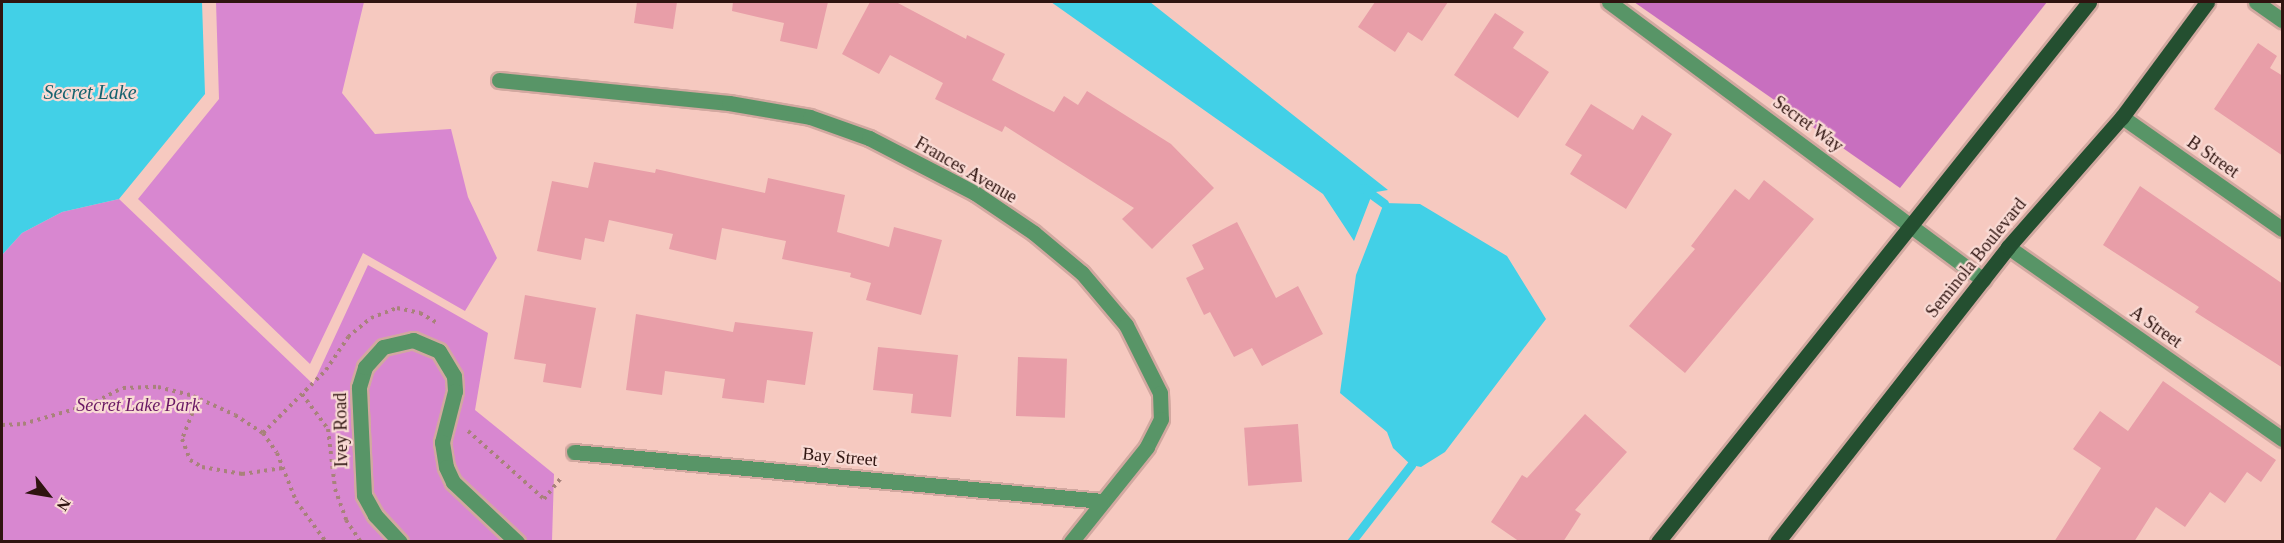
<!DOCTYPE html>
<style>
body{margin:0}
#map{position:relative;width:2284px;height:543px;overflow:hidden;background:#f6c9c0;font-family:"Times New Roman",serif}
div>[style]{position:absolute}
[style*='--x']{left:calc(var(--x)*1px);top:calc(var(--y)*1px);width:calc(var(--w)*1px);rotate:calc(var(--a)*1deg)}
.green>*{inset:0;background:#d887d0}
.forest>*{inset:0;background:#c86fbf}
.water>*{inset:0;background:#42d0e7}
.stream>*{height:9px;margin:-4.5px;padding:0 4.5px;transform-origin:4.5px;border-radius:4.5px;background:#42d0e7}
.building>*{inset:0;background:#e89ea8;transform-origin:0 0}
.path>*{height:4px;margin-top:-2px;transform-origin:0;background:repeating-linear-gradient(90deg,#a8827b 0 3px,transparent 0 7.5px)}
.roads{filter:drop-shadow(2px 0 #d2a8a0) drop-shadow(-2px 0 #d2a8a0) drop-shadow(0 2px #d2a8a0) drop-shadow(0 -2px #d2a8a0)}
.minor>*{height:15px;margin:-7.5px;padding:0 7.5px;transform-origin:7.5px;border-radius:7.5px;background:#589567}
.major>*{height:15px;margin:-7.5px;padding:0 7.5px;transform-origin:7.5px;border-radius:7.5px;background:#244f30}
span{translate:-50% -50%;white-space:nowrap;text-align:center;line-height:1.15;-webkit-text-stroke:4.5px #f9dad4;paint-order:stroke}
.street-label{font-size:18px;color:#2f1410}
.park-label{font-size:18px;color:#691864;font-style:italic}
.water-label{font-size:20px;color:#15626e;font-style:italic}
.frame{position:absolute;inset:0;border:3px solid #2f1410;pointer-events:none}
.north{position:absolute;left:18px;top:465px;width:60px;height:60px;-webkit-text-stroke:4px #f9dad4;paint-order:stroke;rotate:121deg;font-size:16px;font-weight:700;line-height:24px;text-align:center;color:#2f1410}
.north::after{content:'';display:block;margin:auto;width:21px;height:27px;background:#2f1410;clip-path:polygon(50% 0,100% 100%,50% 72%,0 100%)}
</style>
<div id="map">
<div class="green">
<div style="clip-path:polygon(216px 2px,364px 2px,342px 93px,375px 134px,451px 129px,468px 197px,497px 258px,465px 311px,363px 253px,310px 364px,138px 199px,219px 99px)"></div>
<div style="clip-path:polygon(119px 199px,313px 384px,368px 265px,488px 333px,475px 410px,554px 474px,552px 541px,2px 541px,2px 255px,22px 233px,62px 212px)"></div>
</div>
<div class="forest">
<div style="clip-path:polygon(1634px 2px,2047px 2px,1900px 188px)"></div>
</div>
<div class="water">
<div style="clip-path:polygon(2px 2px,202px 2px,205px 94px,119px 199px,62px 212px,22px 233px,2px 255px)"></div>
<div style="clip-path:polygon(1051px 2px,1150px 2px,1388px 190px,1376px 192px,1371px 197px,1354px 241px,1323px 194px)"></div>
<div style="clip-path:polygon(1384px 203px,1420px 204px,1507px 256px,1546px 319px,1445px 452px,1421px 467px,1411px 465px,1393px 448px,1387px 432px,1340px 393px,1356px 275px)"></div>
</div>
<div class="stream">
<div style="--x:1363;--y:188;--w:26;--a:36"></div>
<div style="--x:1351;--y:542;--w:98;--a:-52.1"></div>
</div>
<div class="building">
<div style="clip-path:polygon(637px 2px,677px 2px,673px 29px,634px 23px)"></div>
<div style="clip-path:polygon(733px 2px,828px 2px,817px 49px,780px 41px,784px 23px,732px 11px)"></div>
<div style="clip-path:polygon(870px 2px,896px 2px,966px 39px,967px 35px,1005px 54px,992px 80px,1054px 112px,1064px 96px,1078px 105px,1087px 91px,1171px 144px,1214px 188px,1152px 249px,1122px 219px,1134px 208px,1005px 126px,1002px 132px,935px 99px,943px 83px,890px 55px,879px 74px,842px 54px)"></div>
<div style="clip-path:polygon(1375px 2px,1448px 2px,1422px 41px,1408px 32px,1395px 52px,1358px 27px)"></div>
<div style="clip-path:polygon(1495px 13px,1524px 32px,1513px 48px,1549px 72px,1518px 118px,1454px 75px)"></div>
<div style="clip-path:polygon(2258px 43px,2277px 56px,2270px 68px,2283px 76px,2283px 156px,2214px 109px)"></div>
<div style="clip-path:polygon(1591px 104px,1633px 130px,1642px 115px,1672px 134px,1626px 209px,1570px 174px,1582px 155px,1565px 145px)"></div>
<div style="clip-path:polygon(594px 162px,655px 173px,656px 169px,765px 193px,768px 178px,845px 195px,837px 232px,889px 247px,894px 227px,942px 240px,921px 315px,866px 300px,871px 283px,850px 277px,851px 273px,782px 259px,786px 241px,722px 228px,716px 260px,669px 249px,673px 234px,609px 220px,604px 242px,585px 238px,581px 260px,537px 251px,552px 181px,588px 188px)"></div>
<div style="clip-path:polygon(1764px 180px,1814px 219px,1685px 373px,1629px 326px,1695px 249px,1691px 246px,1735px 189px,1749px 200px)"></div>
<div style="clip-path:polygon(2140px 186px,2283px 284px,2283px 368px,2195px 312px,2199px 307px,2103px 245px)"></div>
<div style="clip-path:polygon(1237px 222px,1276px 298px,1298px 286px,1323px 334px,1262px 366px,1252px 348px,1234px 357px,1210px 312px,1204px 315px,1186px 278px,1204px 269px,1192px 245px)"></div>
<div style="clip-path:polygon(525px 295px,596px 308px,581px 388px,543px 382px,546px 364px,514px 359px)"></div>
<div style="clip-path:polygon(636px 314px,733px 332px,735px 322px,813px 332px,805px 385px,767px 380px,764px 403px,722px 398px,725px 379px,665px 371px,662px 395px,626px 390px)"></div>
<div style="clip-path:polygon(878px 347px,958px 355px,951px 417px,911px 413px,913px 394px,873px 390px)"></div>
<div style="left:1018px;top:357px;width:49px;height:59px;rotate:2deg"></div>
<div style="clip-path:polygon(2163px 381px,2276px 460px,2261px 482px,2247px 472px,2225px 503px,2210px 492px,2185px 527px,2156px 507px,2134px 542px,2054px 542px,2101px 468px,2073px 449px,2100px 411px,2128px 431px)"></div>
<div style="clip-path:polygon(1585px 414px,1627px 452px,1575px 510px,1581px 514px,1563px 542px,1520px 542px,1491px 522px,1522px 475px,1527px 478px)"></div>
<div style="left:1298px;top:424px;width:58px;height:54px;rotate:86deg"></div>
</div>
<div class="path">
<div style="--x:302;--y:394;--w:44;--a:53.4"></div>
<div style="--x:328;--y:429;--w:60;--a:83.3"></div>
<div style="--x:335;--y:489;--w:33;--a:70"></div>
<div style="--x:346;--y:520;--w:27;--a:56"></div>
<div style="--x:198;--y:399;--w:43;--a:111.8"></div>
<div style="--x:182;--y:439;--w:22;--a:69"></div>
<div style="--x:190;--y:460;--w:14;--a:30"></div>
<div style="--x:202;--y:467;--w:41;--a:9.9"></div>
<div style="--x:242;--y:474;--w:41;--a:-8.3"></div>
<div style="--x:2;--y:425;--w:21;--a:-3"></div>
<div style="--x:23;--y:424;--w:69;--a:-16.1"></div>
<div style="--x:89;--y:405;--w:38;--a:-27"></div>
<div style="--x:123;--y:388;--w:35;--a:-2"></div>
<div style="--x:158;--y:387;--w:36;--a:14"></div>
<div style="--x:193;--y:396;--w:46;--a:24.3"></div>
<div style="--x:235;--y:415;--w:33;--a:33"></div>
<div style="--x:263;--y:433;--w:24;--a:55"></div>
<div style="--x:277;--y:453;--w:52;--a:68.4"></div>
<div style="--x:296;--y:501;--w:51;--a:53.8"></div>
<div style="--x:468;--y:431;--w:102;--a:41.8"></div>
<div style="--x:544;--y:499;--w:26;--a:-51"></div>
<div style="--x:263;--y:433;--w:89;--a:-45"></div>
<div style="--x:326;--y:370;--w:40;--a:-56"></div>
<div style="--x:348;--y:337;--w:30;--a:-40"></div>
<div style="--x:371;--y:318;--w:28;--a:-21"></div>
<div style="--x:397;--y:308;--w:24;--a:12"></div>
<div style="--x:420;--y:313;--w:22;--a:30"></div>
</div>
<div class="roads">
<div class="minor">
<div style="--x:1609;--y:2;--w:466;--a:36.6"></div>
<div style="--x:2256;--y:2;--w:32;--a:35"></div>
<div style="--x:499;--y:80;--w:231;--a:5.7"></div>
<div style="--x:729;--y:103;--w:82;--a:9.8"></div>
<div style="--x:810;--y:117;--w:63;--a:19.6"></div>
<div style="--x:869;--y:138;--w:119;--a:27.4"></div>
<div style="--x:975;--y:193;--w:71;--a:34.1"></div>
<div style="--x:1034;--y:233;--w:62;--a:39.8"></div>
<div style="--x:1082;--y:273;--w:68;--a:49.8"></div>
<div style="--x:1126;--y:325;--w:76;--a:63.4"></div>
<div style="--x:1160;--y:393;--w:26;--a:88"></div>
<div style="--x:1161;--y:419;--w:31;--a:117"></div>
<div style="--x:1147;--y:447;--w:122;--a:128.7"></div>
<div style="--x:2122;--y:117;--w:195;--a:35"></div>
<div style="--x:2008;--y:247;--w:335;--a:35"></div>
<div style="--x:574;--y:452;--w:530;--a:5.3"></div>
<div style="--x:400;--y:542;--w:37;--a:-133"></div>
<div style="--x:375;--y:515;--w:23;--a:-119"></div>
<div style="--x:364;--y:495;--w:108;--a:-92.7"></div>
<div style="--x:359;--y:387;--w:21;--a:-73"></div>
<div style="--x:365;--y:367;--w:27;--a:-48"></div>
<div style="--x:383;--y:347;--w:31;--a:-13"></div>
<div style="--x:413;--y:340;--w:28;--a:23"></div>
<div style="--x:439;--y:351;--w:29;--a:59"></div>
<div style="--x:454;--y:376;--w:15;--a:86"></div>
<div style="--x:455;--y:391;--w:53;--a:104.3"></div>
<div style="--x:442;--y:442;--w:25;--a:81"></div>
<div style="--x:446;--y:467;--w:17;--a:65"></div>
<div style="--x:453;--y:482;--w:88;--a:43.2"></div>
</div>
<div class="major">
<div style="--x:1658;--y:542;--w:691;--a:-51.4"></div>
<div style="--x:1777;--y:542;--w:375;--a:-51.9"></div>
<div style="--x:2008;--y:247;--w:173;--a:-48.8"></div>
<div style="--x:2122;--y:117;--w:143;--a:-53.5"></div>
</div>
</div>
<div class="street-label">
<span style="left:1808px;top:124px;rotate:36deg">Secret Way</span>
<span style="left:2213px;top:157px;rotate:35deg">B Street</span>
<span style="left:966px;top:170px;rotate:30deg">Frances Avenue</span>
<span style="left:1976px;top:258px;rotate:-51deg">Seminola Boulevard</span>
<span style="left:2156px;top:327px;rotate:35deg">A Street</span>
<span style="left:341px;top:430px;rotate:-91deg">Ivey Road</span>
<span style="left:840px;top:457px;rotate:5deg">Bay Street</span>
</div>
<div class="park-label">
<span style="left:138px;top:405px">Secret Lake Park</span>
</div>
<div class="water-label">
<span style="left:90px;top:92px">Secret Lake</span>
</div>
<div class="frame"></div>
<div class="north">N</div>
</div>
